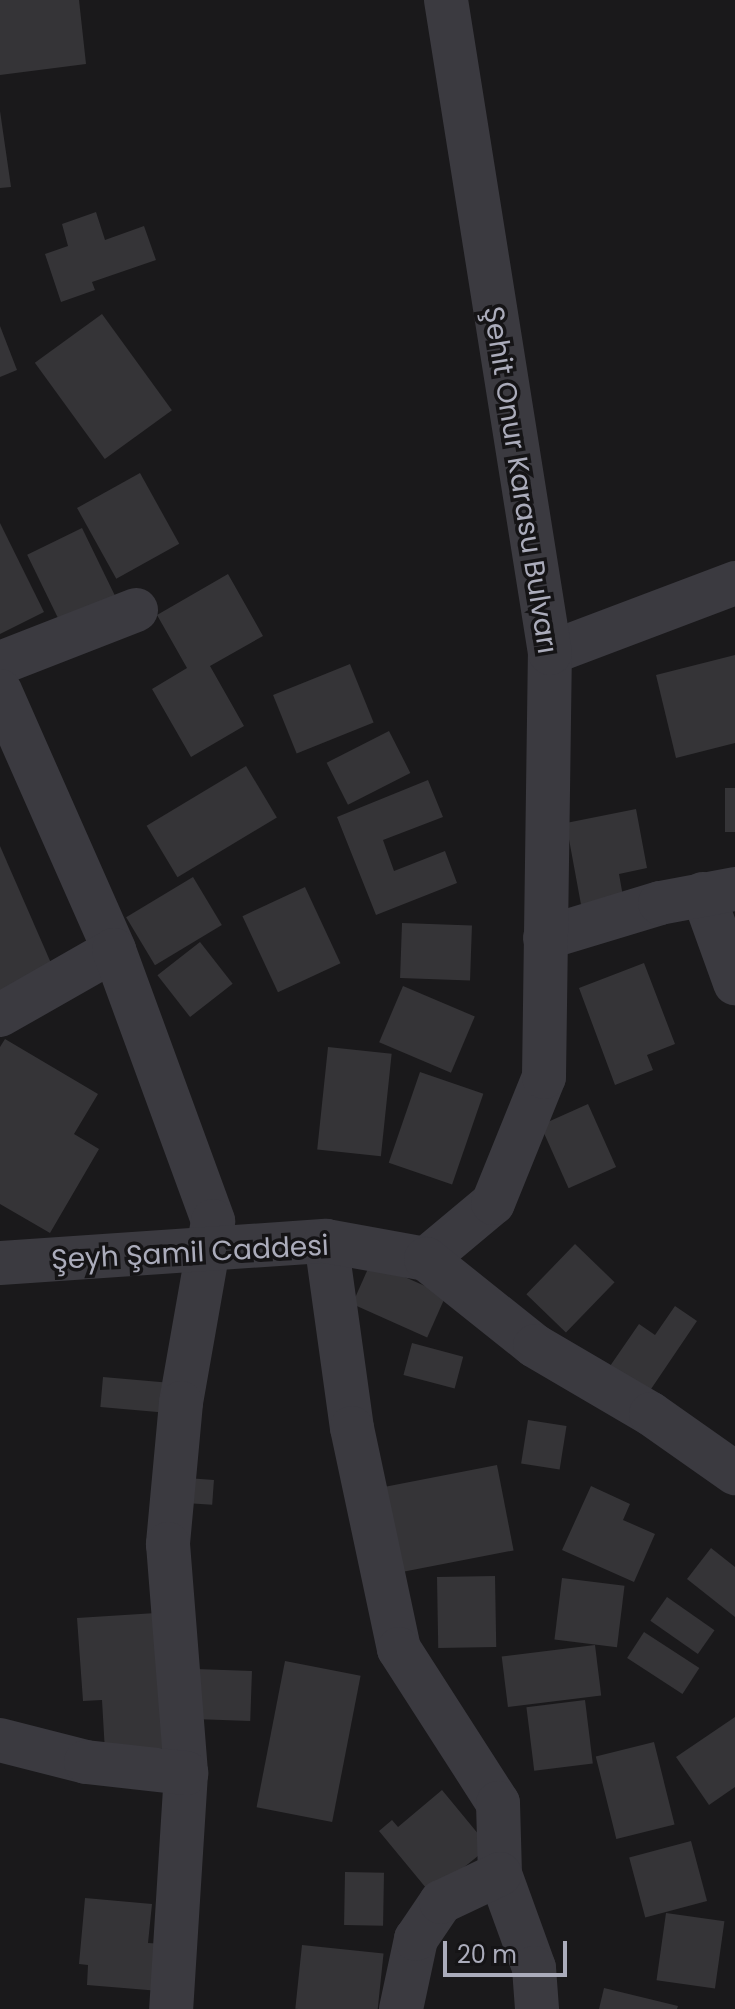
<!DOCTYPE html>
<meta charset="utf-8">
<style>
body{margin:0}
#map{position:relative;width:735px;height:2009px;overflow:hidden;background:#1a191b;font-family:Poppins,sans-serif}
div>[style]{position:absolute}
[style*='--x']{left:calc(var(--x)*1px);top:calc(var(--y)*1px);width:calc(var(--w)*1px);rotate:calc(var(--a)*1deg)}
.building>*{inset:0;background:#353437;transform-origin:0 0}
.street>*{height:44px;margin:-22px;padding:0 22px;transform-origin:22px;border-radius:22px;background:#3b3a40}
span{translate:-50% -50%;white-space:nowrap;text-align:center;line-height:1.15;-webkit-text-stroke:7px #151416;paint-order:stroke}
.street-label{font-size:28px;color:#abacbb}
.scale{position:absolute;left:443px;top:1941px;width:124px;height:36px;box-sizing:border-box;border:4px solid #abacbb;border-top:0;padding-left:10px;font-size:24px;line-height:28px;white-space:nowrap;color:#abacbb;-webkit-text-stroke:6px #151416;paint-order:stroke}
</style>
<div id="map">
<div class="building">
<div style="clip-path:polygon(0 0,79px 0,86px 64px,0 75px)"></div>
<div style="clip-path:polygon(0 111px,11px 187px,0 188px)"></div>
<div style="clip-path:polygon(96px 212px,105px 240px,144px 226px,156px 260px,92px 282px,95px 290px,61px 302px,45px 254px,68px 246px,62px 224px)"></div>
<div style="left:102px;top:314px;width:119px;height:83px;rotate:54deg"></div>
<div style="clip-path:polygon(0 326px,17px 370px,0 377px)"></div>
<div style="left:140px;top:473px;width:81px;height:72px;rotate:61deg"></div>
<div style="clip-path:polygon(0 523px,44px 612px,0 634px)"></div>
<div style="left:82px;top:528px;width:80px;height:61px;rotate:64deg"></div>
<div style="clip-path:polygon(228px 574px,263px 636px,210px 666px,244px 726px,191px 757px,152px 689px,187px 668px,157px 615px)"></div>
<div style="clip-path:polygon(735px 655px,735px 743px,676px 758px,656px 675px)"></div>
<div style="left:350px;top:664px;width:63px;height:83px;rotate:68deg"></div>
<div style="left:389px;top:731px;width:47px;height:70px;rotate:63deg"></div>
<div style="left:246px;top:766px;width:60px;height:116px;rotate:59deg"></div>
<div style="clip-path:polygon(428px 780px,443px 817px,383px 840px,394px 871px,445px 851px,457px 883px,376px 915px,337px 817px)"></div>
<div style="left:725px;top:788px;width:10px;height:44px"></div>
<div style="clip-path:polygon(636px 809px,647px 868px,619px 874px,624px 902px,582px 910px,566px 823px)"></div>
<div style="clip-path:polygon(0 846px,54px 970px,0 994px)"></div>
<div style="left:193px;top:877px;width:56px;height:78px;rotate:59deg"></div>
<div style="left:305px;top:887px;width:84px;height:69px;rotate:65deg"></div>
<div style="left:402px;top:923px;width:70px;height:55px;rotate:2deg"></div>
<div style="left:200px;top:942px;width:53px;height:54px;rotate:52deg"></div>
<div style="clip-path:polygon(644px 963px,675px 1044px,647px 1055px,653px 1070px,615px 1085px,579px 988px)"></div>
<div style="left:403px;top:986px;width:78px;height:61px;rotate:23deg"></div>
<div style="clip-path:polygon(5px 1039px,98px 1094px,74px 1134px,99px 1149px,50px 1233px,0 1204px,0 1047px)"></div>
<div style="left:328px;top:1047px;width:64px;height:103px;rotate:6deg"></div>
<div style="left:420px;top:1072px;width:67px;height:96px;rotate:19deg"></div>
<div style="left:588px;top:1104px;width:69px;height:52px;rotate:66deg"></div>
<div style="left:575px;top:1244px;width:55px;height:70px;rotate:44deg"></div>
<div style="left:371px;top:1262px;width:82px;height:46px;rotate:24deg"></div>
<div style="clip-path:polygon(675px 1306px,697px 1321px,647px 1395px,608px 1369px,639px 1324px,655px 1335px)"></div>
<div style="left:412px;top:1343px;width:53px;height:33px;rotate:15deg"></div>
<div style="left:103px;top:1377px;width:63px;height:30px;rotate:5deg"></div>
<div style="left:528px;top:1420px;width:39px;height:44px;rotate:9deg"></div>
<div style="left:497px;top:1465px;width:87px;height:119px;rotate:79deg"></div>
<div style="left:187px;top:1478px;width:27px;height:25px;rotate:4deg"></div>
<div style="clip-path:polygon(591px 1486px,630px 1504px,623px 1520px,655px 1534px,634px 1582px,562px 1550px)"></div>
<div style="clip-path:polygon(711px 1548px,735px 1567px,735px 1617px,687px 1579px)"></div>
<div style="left:495px;top:1576px;width:71px;height:58px;rotate:89deg"></div>
<div style="left:562px;top:1578px;width:63px;height:62px;rotate:7deg"></div>
<div style="left:667px;top:1597px;width:58px;height:29px;rotate:35deg"></div>
<div style="clip-path:polygon(156px 1613px,166px 1748px,105px 1752px,102px 1700px,83px 1701px,77px 1618px)"></div>
<div style="left:644px;top:1632px;width:66px;height:31px;rotate:33deg"></div>
<div style="left:595px;top:1645px;width:51px;height:94px;rotate:83deg"></div>
<div style="left:285px;top:1661px;width:77px;height:149px;rotate:11deg"></div>
<div style="left:196px;top:1669px;width:56px;height:50px;rotate:2deg"></div>
<div style="left:585px;top:1700px;width:64px;height:59px;rotate:83deg"></div>
<div style="clip-path:polygon(735px 1717px,735px 1787px,709px 1805px,676px 1757px)"></div>
<div style="left:654px;top:1742px;width:85px;height:60px;rotate:76deg"></div>
<div style="clip-path:polygon(442px 1790px,489px 1847px,431px 1894px,379px 1831px,392px 1820px,398px 1827px)"></div>
<div style="left:691px;top:1841px;width:62px;height:64px;rotate:75deg"></div>
<div style="left:345px;top:1872px;width:39px;height:53px;rotate:1deg"></div>
<div style="clip-path:polygon(85px 1898px,152px 1904px,148px 1943px,164px 1944px,160px 1991px,87px 1985px,88px 1965px,79px 1964px)"></div>
<div style="left:666px;top:1913px;width:59px;height:68px;rotate:8deg"></div>
<div style="left:302px;top:1945px;width:82px;height:64px;rotate:6deg"></div>
<div style="clip-path:polygon(604px 1988px,678px 2006px,677px 2009px,599px 2009px)"></div>
</div>
<div class="street">
<div style="--x:550;--y:653;--w:198;--a:-20.7"></div>
<div style="--x:0;--y:663;--w:146;--a:-21.3"></div>
<div style="--x:0;--y:691;--w:283;--a:66.2"></div>
<div style="--x:703;--y:894;--w:95;--a:70.2"></div>
<div style="--x:545;--y:938;--w:120;--a:-16.9"></div>
<div style="--x:660;--y:903;--w:76;--a:-10.6"></div>
<div style="--x:0;--y:1015;--w:131;--a:-29.7"></div>
<div style="--x:114;--y:950;--w:289;--a:69.9"></div>
<div style="--x:213;--y:1221;--w:185;--a:100"></div>
<div style="--x:181;--y:1403;--w:142;--a:95.3"></div>
<div style="--x:168;--y:1544;--w:230;--a:85.5"></div>
<div style="--x:186;--y:1773;--w:236;--a:93.6"></div>
<div style="--x:326;--y:1241;--w:189;--a:82.1"></div>
<div style="--x:352;--y:1428;--w:226;--a:78"></div>
<div style="--x:399;--y:1649;--w:183;--a:57.3"></div>
<div style="--x:498;--y:1803;--w:71;--a:88.4"></div>
<div style="--x:500;--y:1874;--w:100;--a:70.1"></div>
<div style="--x:534;--y:1968;--w:41;--a:85.8"></div>
<div style="--x:426;--y:1259;--w:87;--a:-39.9"></div>
<div style="--x:493;--y:1203;--w:136;--a:-68"></div>
<div style="--x:544;--y:1077;--w:424;--a:-89.2"></div>
<div style="--x:550;--y:653;--w:661;--a:-99.05"></div>
<div style="--x:0;--y:1263;--w:327;--a:-3.9"></div>
<div style="--x:326;--y:1241;--w:102;--a:10.2"></div>
<div style="--x:426;--y:1259;--w:139;--a:38.6"></div>
<div style="--x:535;--y:1346;--w:134;--a:30.4"></div>
<div style="--x:651;--y:1414;--w:103;--a:35.1"></div>
<div style="--x:0;--y:1740;--w:89;--a:14.3"></div>
<div style="--x:86;--y:1762;--w:101;--a:6.3"></div>
<div style="--x:401;--y:2009;--w:72;--a:-77.9"></div>
<div style="--x:416;--y:1939;--w:45;--a:-56"></div>
<div style="--x:441;--y:1902;--w:65;--a:-25.4"></div>
</div>
<div class="street-label">
<span style="left:520px;top:480px;rotate:81deg">Şehit Onur Karasu Bulvarı</span>
<span style="left:190px;top:1253px;rotate:-3deg">Şeyh Şamil Caddesi</span>
</div>
<div class="scale">20 m</div>
</div>
